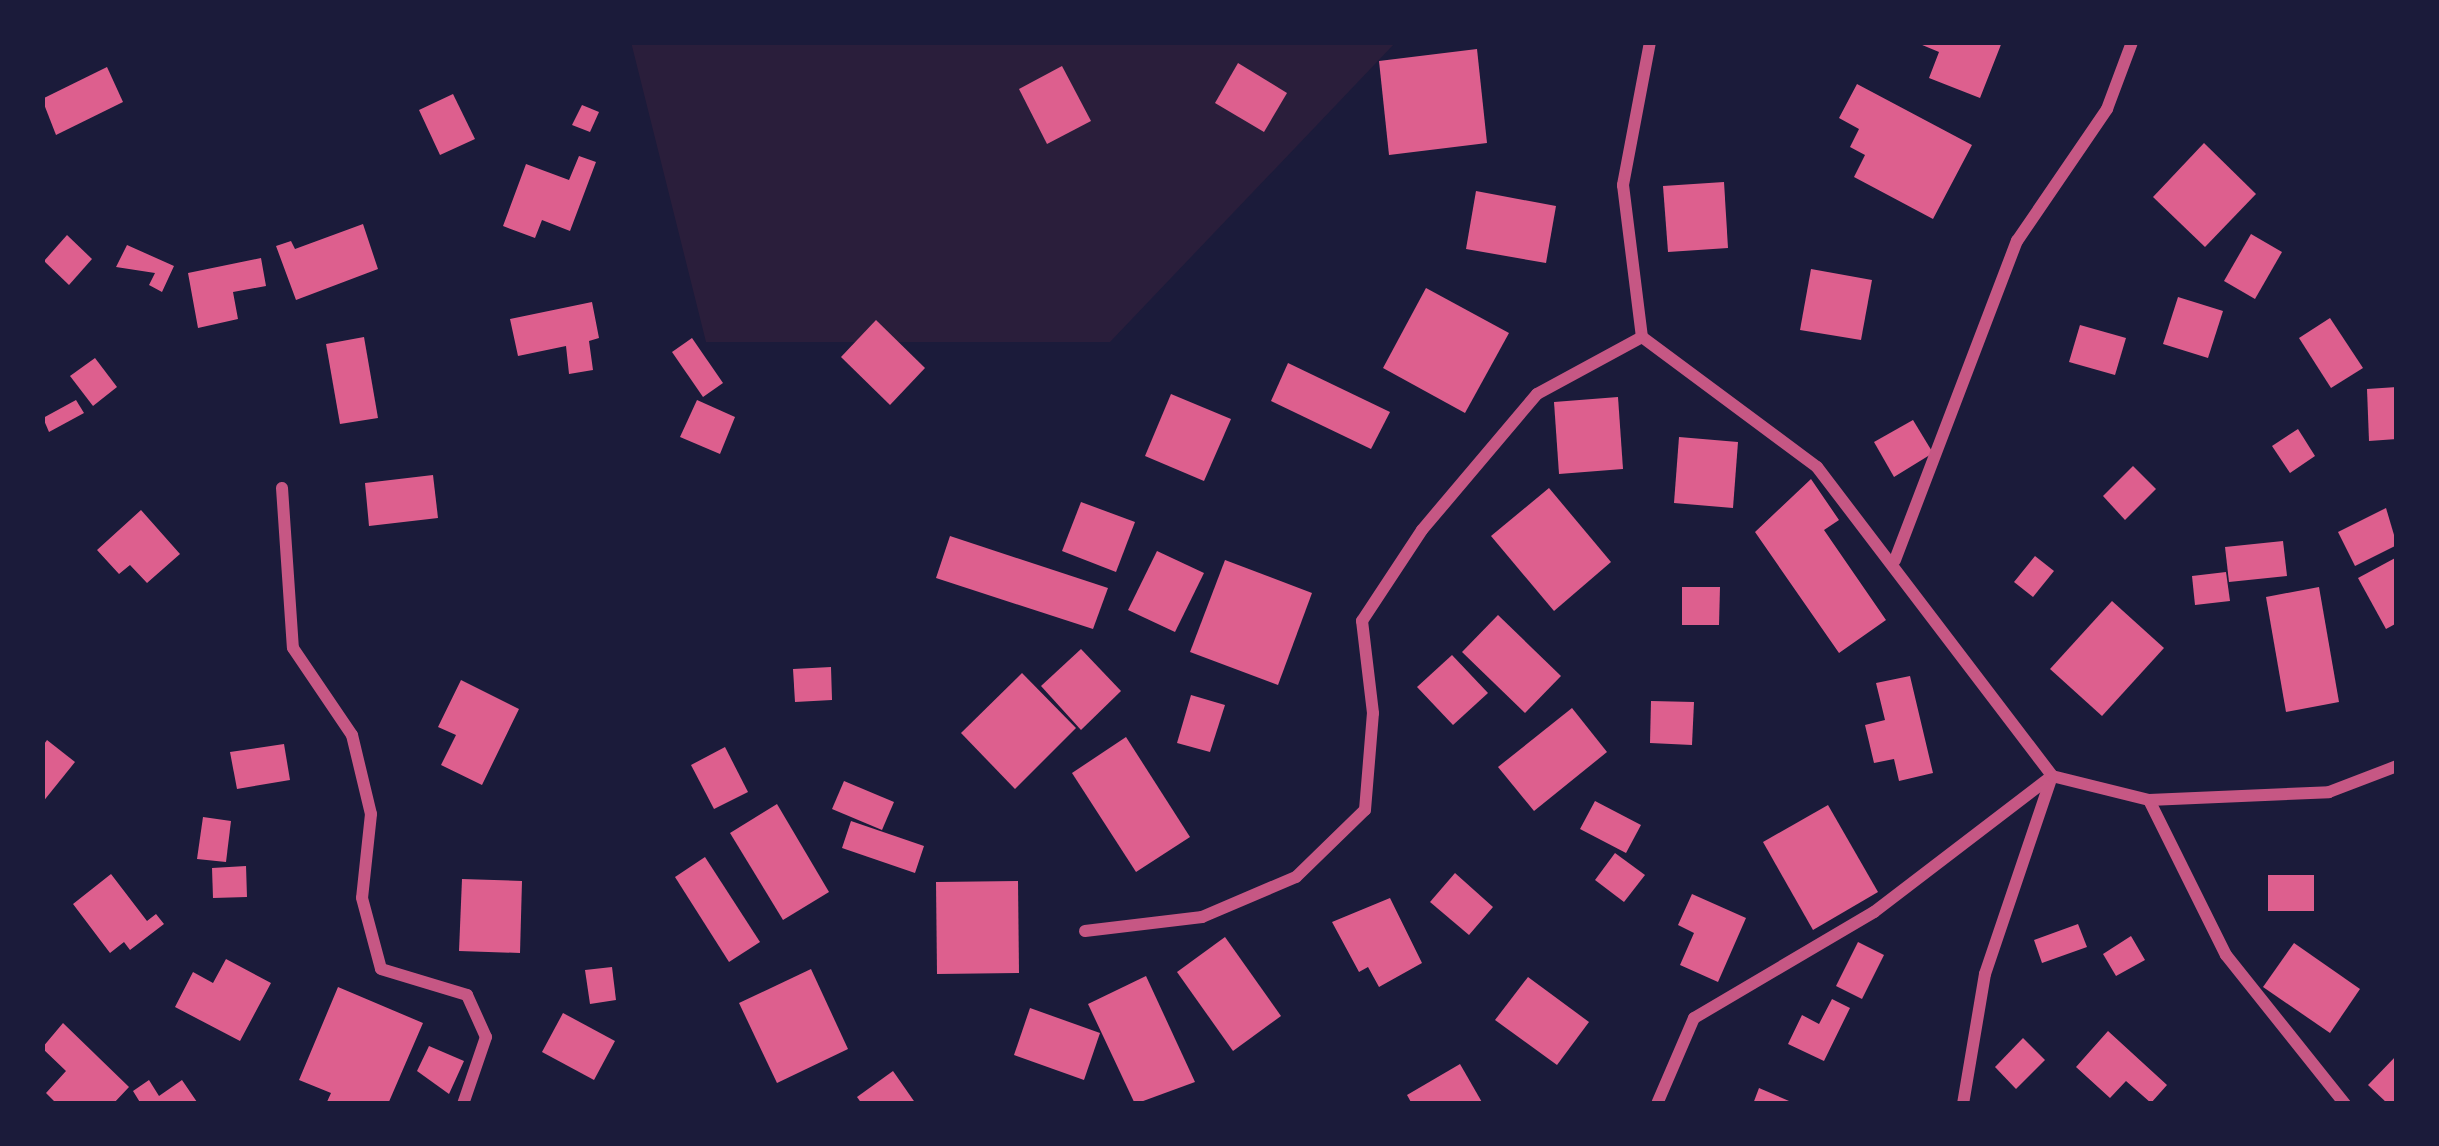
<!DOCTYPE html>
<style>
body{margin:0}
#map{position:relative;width:2439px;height:1146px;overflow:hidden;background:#1b1b3a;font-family:Quicksand,sans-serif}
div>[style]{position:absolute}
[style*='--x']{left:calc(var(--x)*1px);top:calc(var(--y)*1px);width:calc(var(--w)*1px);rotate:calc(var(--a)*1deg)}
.green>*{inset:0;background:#2a1e3b}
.building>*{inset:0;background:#dd5f8e}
.minor>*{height:12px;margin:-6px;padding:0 6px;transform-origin:6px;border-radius:6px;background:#c65784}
span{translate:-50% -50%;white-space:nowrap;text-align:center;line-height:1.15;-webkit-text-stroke:10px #1b1b3a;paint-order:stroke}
.frame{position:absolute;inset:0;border:45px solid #1b1b3a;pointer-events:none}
</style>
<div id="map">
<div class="green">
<div style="clip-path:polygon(631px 42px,1396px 42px,1110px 342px,706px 342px)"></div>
</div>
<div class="building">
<div style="clip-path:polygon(1915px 42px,2002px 42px,1980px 98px,1929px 78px,1939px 52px)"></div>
<div style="clip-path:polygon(1477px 49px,1487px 143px,1389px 155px,1379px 61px)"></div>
<div style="clip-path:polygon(1238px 63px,1287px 93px,1264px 132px,1215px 103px)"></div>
<div style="clip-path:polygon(1062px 66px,1091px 121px,1047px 144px,1019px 89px)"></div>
<div style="clip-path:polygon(107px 67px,123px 102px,56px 135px,42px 99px)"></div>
<div style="clip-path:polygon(1857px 84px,1972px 145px,1933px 219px,1854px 177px,1865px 155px,1850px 147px,1859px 129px,1839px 118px)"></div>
<div style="clip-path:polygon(453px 94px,475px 139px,440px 155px,419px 110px)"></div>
<div style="clip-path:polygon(582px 105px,599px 112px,590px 132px,572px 125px)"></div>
<div style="clip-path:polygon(2204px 143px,2256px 194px,2205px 247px,2153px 197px)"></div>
<div style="clip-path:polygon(579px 156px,596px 162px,570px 231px,542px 220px,535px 238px,503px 226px,526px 164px,569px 180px)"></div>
<div style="clip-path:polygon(1724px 182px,1728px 248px,1668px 252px,1663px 186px)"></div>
<div style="clip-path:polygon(1476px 191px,1556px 206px,1546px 263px,1466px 249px)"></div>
<div style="clip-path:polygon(363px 224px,378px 269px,296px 300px,276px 246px,291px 241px,295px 249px)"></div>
<div style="clip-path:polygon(2251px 234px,2282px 252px,2255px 299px,2224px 281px)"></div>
<div style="clip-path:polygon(67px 235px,92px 259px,69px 285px,44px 261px)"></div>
<div style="clip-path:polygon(127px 245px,174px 266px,162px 292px,149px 285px,155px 273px,116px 267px)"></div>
<div style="clip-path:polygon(261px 258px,266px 286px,233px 292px,238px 319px,198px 328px,188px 273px)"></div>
<div style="clip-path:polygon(1811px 269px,1872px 280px,1861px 340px,1800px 330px)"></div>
<div style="clip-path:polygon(1426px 288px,1509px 333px,1465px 413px,1383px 368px)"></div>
<div style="clip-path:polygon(2178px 297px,2223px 311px,2208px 358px,2163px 344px)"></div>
<div style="clip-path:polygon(592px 302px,599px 338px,589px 341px,593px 370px,569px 374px,566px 346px,518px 356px,510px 319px)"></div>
<div style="clip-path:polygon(2330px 318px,2363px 368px,2331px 388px,2299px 338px)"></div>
<div style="clip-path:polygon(876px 320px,925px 368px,890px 405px,841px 357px)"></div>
<div style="clip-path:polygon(2080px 325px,2126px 338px,2115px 375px,2069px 362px)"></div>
<div style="clip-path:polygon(364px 337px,378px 418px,340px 424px,326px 344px)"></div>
<div style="clip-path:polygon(692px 338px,723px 383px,703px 397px,672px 352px)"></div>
<div style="clip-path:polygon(95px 358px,117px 387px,93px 406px,70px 376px)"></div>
<div style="clip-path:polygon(1288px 363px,1390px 412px,1371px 449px,1271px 401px)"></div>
<div style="clip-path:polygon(2397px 387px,2397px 439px,2369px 441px,2367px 389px)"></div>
<div style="clip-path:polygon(1171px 394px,1231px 419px,1204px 481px,1145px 456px)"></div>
<div style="clip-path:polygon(1618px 397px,1623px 469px,1559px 474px,1554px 402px)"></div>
<div style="clip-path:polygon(76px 400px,84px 413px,49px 432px,43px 418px)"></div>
<div style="clip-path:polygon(697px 400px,735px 417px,720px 454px,680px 437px)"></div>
<div style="clip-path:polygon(1913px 420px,1933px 453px,1894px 477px,1874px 442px)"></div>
<div style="clip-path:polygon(2298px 429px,2315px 456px,2290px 473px,2272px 446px)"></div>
<div style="clip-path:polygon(1679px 437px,1738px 442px,1733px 508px,1674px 503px)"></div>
<div style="clip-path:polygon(2133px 466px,2156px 489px,2125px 520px,2103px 496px)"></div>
<div style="clip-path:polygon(433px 475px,438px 518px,369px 526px,365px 483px)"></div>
<div style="clip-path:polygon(1811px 479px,1839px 520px,1824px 530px,1886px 620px,1839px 653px,1755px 532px)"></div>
<div style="clip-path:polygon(1549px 488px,1611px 562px,1554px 611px,1491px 536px)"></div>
<div style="clip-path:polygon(1081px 502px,1135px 522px,1116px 572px,1062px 551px)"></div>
<div style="clip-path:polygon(2386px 508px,2397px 545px,2355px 566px,2338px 532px)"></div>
<div style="clip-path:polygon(141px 510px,180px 554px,147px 583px,130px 565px,119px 574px,97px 550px)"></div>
<div style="clip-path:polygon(950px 536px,1108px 588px,1093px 629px,936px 578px)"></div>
<div style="clip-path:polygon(2283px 541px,2287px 576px,2229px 582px,2225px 547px)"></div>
<div style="clip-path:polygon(1157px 551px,1204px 573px,1175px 632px,1128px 610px)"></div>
<div style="clip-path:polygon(2035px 556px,2054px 571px,2033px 597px,2014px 582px)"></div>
<div style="clip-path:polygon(2397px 557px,2397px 623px,2386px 629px,2358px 578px)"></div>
<div style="clip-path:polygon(1225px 560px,1312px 593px,1278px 685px,1190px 652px)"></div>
<div style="clip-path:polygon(2226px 572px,2230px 601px,2195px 605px,2192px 576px)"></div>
<div style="clip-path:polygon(1682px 587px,1720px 587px,1719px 625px,1682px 625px)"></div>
<div style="clip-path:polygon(2319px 587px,2339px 702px,2286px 712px,2266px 597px)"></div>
<div style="clip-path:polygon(2112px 601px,2164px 648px,2102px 716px,2050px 669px)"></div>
<div style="clip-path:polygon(1498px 615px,1561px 676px,1525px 713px,1462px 652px)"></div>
<div style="clip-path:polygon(1081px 649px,1121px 691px,1081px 730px,1041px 686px)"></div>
<div style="clip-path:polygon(1452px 655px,1488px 693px,1453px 725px,1417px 687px)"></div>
<div style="clip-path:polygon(831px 667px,832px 700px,795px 702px,793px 669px)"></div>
<div style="clip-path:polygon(1022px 673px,1076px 728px,1015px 789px,961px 733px)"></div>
<div style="clip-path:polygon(1910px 676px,1933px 773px,1899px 781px,1894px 759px,1874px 763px,1865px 725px,1885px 720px,1876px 683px)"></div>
<div style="clip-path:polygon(461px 680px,519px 709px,482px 785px,441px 765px,456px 735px,438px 727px)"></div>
<div style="clip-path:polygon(1191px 695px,1225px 705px,1210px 752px,1177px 743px)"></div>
<div style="clip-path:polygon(1651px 701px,1694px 702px,1692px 745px,1650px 743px)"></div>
<div style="clip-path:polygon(1572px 708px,1607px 752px,1534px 811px,1498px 767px)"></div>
<div style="clip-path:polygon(1126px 737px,1190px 837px,1136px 872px,1072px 773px)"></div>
<div style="clip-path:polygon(47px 740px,75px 762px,42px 803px,42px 747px)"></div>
<div style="clip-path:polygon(284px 744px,290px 780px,237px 789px,230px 752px)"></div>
<div style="clip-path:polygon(725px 747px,748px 792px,714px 809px,691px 765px)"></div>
<div style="clip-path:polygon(844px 781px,894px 802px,882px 830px,832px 809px)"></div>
<div style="clip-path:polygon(1595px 801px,1641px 825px,1626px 853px,1580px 829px)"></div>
<div style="clip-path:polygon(777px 804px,829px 892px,783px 920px,730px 833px)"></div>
<div style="clip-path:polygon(1828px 805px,1878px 892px,1813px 930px,1763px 842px)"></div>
<div style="clip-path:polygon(203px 817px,231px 821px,226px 862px,197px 859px)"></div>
<div style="clip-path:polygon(851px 821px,924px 846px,915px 873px,842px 848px)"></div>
<div style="clip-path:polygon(1615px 853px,1645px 875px,1624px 902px,1595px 880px)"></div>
<div style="clip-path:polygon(705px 857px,760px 942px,729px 962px,675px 877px)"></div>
<div style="clip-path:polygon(246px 866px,247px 897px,213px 898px,212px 868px)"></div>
<div style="clip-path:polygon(1455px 873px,1493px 907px,1469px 935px,1430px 902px)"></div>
<div style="clip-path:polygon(111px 874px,147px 921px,156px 914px,164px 924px,130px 950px,124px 942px,110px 953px,73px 904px)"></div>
<div style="clip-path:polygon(2268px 875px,2314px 875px,2314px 911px,2268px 911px)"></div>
<div style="clip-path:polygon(462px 879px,522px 881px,520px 953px,459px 951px)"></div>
<div style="clip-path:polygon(1018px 881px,1019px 973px,937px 974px,936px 882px)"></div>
<div style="clip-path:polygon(1692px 894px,1746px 918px,1718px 982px,1680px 965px,1694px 933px,1678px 925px)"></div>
<div style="clip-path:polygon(1390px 898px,1422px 963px,1379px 987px,1368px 967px,1359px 972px,1332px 922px)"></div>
<div style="clip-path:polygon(2078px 924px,2087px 947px,2042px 963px,2034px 940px)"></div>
<div style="clip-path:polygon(2131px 936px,2145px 960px,2116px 976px,2103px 954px)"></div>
<div style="clip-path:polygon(1225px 937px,1281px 1016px,1233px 1051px,1177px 972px)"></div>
<div style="clip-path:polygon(1858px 942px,1884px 955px,1862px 999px,1836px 986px)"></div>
<div style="clip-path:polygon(2294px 943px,2360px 989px,2330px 1033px,2263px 987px)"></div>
<div style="clip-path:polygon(226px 959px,271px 983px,240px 1041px,175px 1007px,193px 972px,213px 983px)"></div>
<div style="clip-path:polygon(612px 967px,616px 1000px,590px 1004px,585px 970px)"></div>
<div style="clip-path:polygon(811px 969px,848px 1049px,777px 1083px,739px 1003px)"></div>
<div style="clip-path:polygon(1146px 976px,1195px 1082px,1135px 1104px,1088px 1004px)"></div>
<div style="clip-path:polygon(1528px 977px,1589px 1022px,1557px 1065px,1495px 1020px)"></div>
<div style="clip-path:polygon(338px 987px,423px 1023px,388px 1104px,326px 1104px,331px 1093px,299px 1080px)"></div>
<div style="clip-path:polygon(1832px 999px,1850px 1008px,1824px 1061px,1788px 1044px,1802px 1015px,1819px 1024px)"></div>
<div style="clip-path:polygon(1030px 1008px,1100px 1033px,1084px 1080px,1014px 1055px)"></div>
<div style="clip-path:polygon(563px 1013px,615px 1041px,594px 1080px,542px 1052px)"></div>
<div style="clip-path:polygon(63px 1023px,129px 1087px,113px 1104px,57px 1104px,46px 1093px,66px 1071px,42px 1048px)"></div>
<div style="clip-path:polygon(2108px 1031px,2167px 1085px,2151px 1103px,2126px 1081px,2110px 1098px,2076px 1067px)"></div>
<div style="clip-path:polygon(2023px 1038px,2045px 1060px,2016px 1089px,1995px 1067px)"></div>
<div style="clip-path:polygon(429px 1046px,464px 1061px,449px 1094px,417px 1071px)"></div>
<div style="clip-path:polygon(2397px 1055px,2397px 1104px,2388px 1104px,2368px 1085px)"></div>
<div style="clip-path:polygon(1460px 1064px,1483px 1104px,1412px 1104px,1407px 1095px)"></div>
<div style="clip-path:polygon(893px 1071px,916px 1104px,862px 1104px,857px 1097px)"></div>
<div style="clip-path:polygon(149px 1080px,159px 1096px,182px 1080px,197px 1102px,141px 1104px,133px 1091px)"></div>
<div style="clip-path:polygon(1759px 1088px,1796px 1104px,1753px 1104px)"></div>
</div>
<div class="minor">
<div style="--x:1650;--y:42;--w:146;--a:100.7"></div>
<div style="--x:1623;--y:185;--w:153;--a:82.9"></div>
<div style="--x:1642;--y:337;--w:218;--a:36.6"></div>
<div style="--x:1817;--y:467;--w:388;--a:52.7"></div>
<div style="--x:2052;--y:776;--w:224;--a:142.6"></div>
<div style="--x:1874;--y:912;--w:209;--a:149.5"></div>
<div style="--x:1694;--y:1018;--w:94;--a:113.3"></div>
<div style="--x:282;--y:488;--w:160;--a:86.1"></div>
<div style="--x:293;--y:648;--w:105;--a:55.9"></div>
<div style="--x:352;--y:735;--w:81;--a:76.5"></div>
<div style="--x:371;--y:814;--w:84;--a:96.1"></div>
<div style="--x:362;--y:898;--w:73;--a:75"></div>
<div style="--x:381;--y:969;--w:90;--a:16.8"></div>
<div style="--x:467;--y:995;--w:46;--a:65.7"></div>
<div style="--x:486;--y:1037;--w:71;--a:108.9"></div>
<div style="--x:1895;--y:560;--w:342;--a:-69.1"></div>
<div style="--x:2017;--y:241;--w:160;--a:-55.7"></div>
<div style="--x:2107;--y:109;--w:72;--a:-69.5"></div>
<div style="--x:2149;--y:800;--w:173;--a:63.6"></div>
<div style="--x:2226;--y:955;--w:191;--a:51.4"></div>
<div style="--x:1085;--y:931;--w:118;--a:-6.8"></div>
<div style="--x:1202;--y:917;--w:102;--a:-23.1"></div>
<div style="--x:1296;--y:877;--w:96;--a:-44.2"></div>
<div style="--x:1365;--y:810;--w:97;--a:-85.3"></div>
<div style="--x:1373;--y:713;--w:93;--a:-96.8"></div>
<div style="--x:1362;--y:621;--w:109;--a:-56.6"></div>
<div style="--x:1422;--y:530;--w:178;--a:-49.8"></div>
<div style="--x:1537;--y:394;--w:119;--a:-28.5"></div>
<div style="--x:1963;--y:1104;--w:132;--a:-80.4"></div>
<div style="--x:1985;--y:974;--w:209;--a:-71.3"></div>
<div style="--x:2052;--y:776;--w:100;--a:13.9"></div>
<div style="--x:2149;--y:800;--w:180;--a:-2.5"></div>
<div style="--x:2329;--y:792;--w:73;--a:-20.9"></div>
</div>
<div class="frame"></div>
</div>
